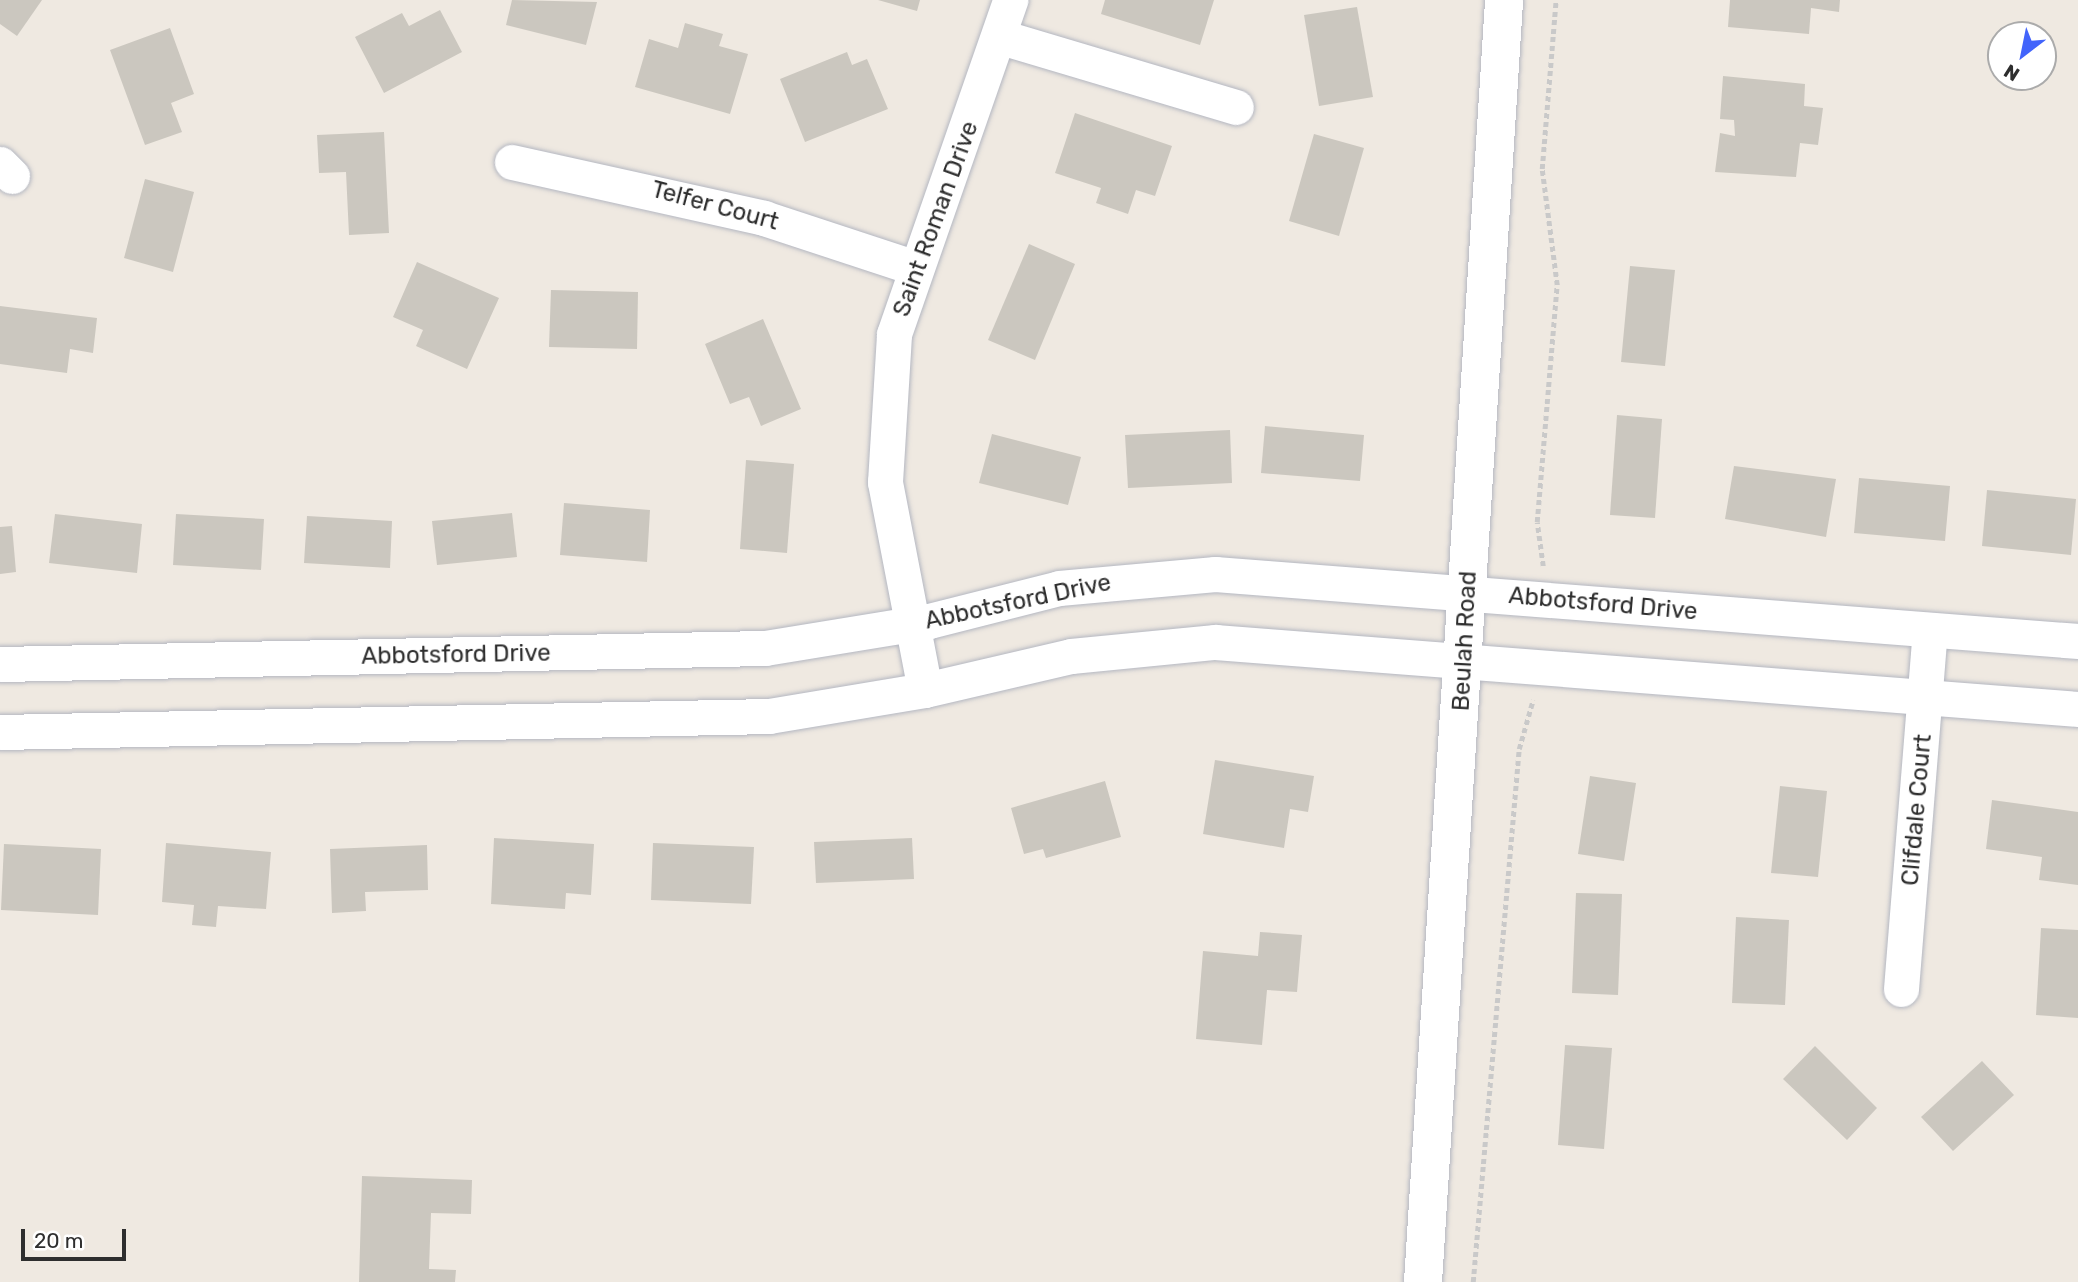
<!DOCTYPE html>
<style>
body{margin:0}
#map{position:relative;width:2078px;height:1282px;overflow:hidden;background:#efe9e1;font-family:Rubik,sans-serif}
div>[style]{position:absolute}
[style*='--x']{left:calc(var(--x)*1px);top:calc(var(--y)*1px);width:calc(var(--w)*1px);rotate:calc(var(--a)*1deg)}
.building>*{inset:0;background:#cbc7bf}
.path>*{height:4.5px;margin-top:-2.25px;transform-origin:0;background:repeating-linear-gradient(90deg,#c9c9c9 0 5px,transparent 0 8.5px)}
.roads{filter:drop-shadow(0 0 2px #b4b7c1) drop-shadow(0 0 2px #b4b7c1)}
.minor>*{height:35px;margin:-17.5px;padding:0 17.5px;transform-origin:17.5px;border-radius:17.5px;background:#fff}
.secondary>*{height:38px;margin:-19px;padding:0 19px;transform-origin:19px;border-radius:19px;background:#fff}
span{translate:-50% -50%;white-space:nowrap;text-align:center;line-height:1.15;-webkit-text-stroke:6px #fff;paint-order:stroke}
.street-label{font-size:24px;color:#2e2e2e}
.north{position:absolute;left:1987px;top:21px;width:70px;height:70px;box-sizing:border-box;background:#fff;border:2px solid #ababab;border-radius:50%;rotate:212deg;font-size:19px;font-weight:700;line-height:28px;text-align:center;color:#2e2e2e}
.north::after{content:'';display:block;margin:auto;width:24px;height:32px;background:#4264fb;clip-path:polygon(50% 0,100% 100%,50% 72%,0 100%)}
.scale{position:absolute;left:21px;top:1229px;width:105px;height:32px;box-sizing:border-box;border:4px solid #2e2e2e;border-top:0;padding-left:9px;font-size:21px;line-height:24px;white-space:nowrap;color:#2e2e2e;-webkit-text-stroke:5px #fff;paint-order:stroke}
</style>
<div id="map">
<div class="building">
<div style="clip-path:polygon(0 0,42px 0,17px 36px,0 24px)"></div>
<div style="clip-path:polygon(512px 0,597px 2px,586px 45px,506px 25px)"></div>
<div style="clip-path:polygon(878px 0,920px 0,917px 11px)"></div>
<div style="clip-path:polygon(1105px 0,1214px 0,1200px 45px,1101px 14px)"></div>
<div style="clip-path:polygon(1730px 0,1840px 0,1839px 12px,1811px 8px,1809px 34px,1728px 27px)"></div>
<div style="clip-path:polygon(1357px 7px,1373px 97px,1319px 106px,1304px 15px)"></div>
<div style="clip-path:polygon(440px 10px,462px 52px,384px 93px,355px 37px,402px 13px,409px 26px)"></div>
<div style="clip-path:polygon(685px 23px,723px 34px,719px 46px,748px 54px,730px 114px,635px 87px,649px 39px,678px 48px)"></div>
<div style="clip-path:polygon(170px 28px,194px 94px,171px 103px,182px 132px,145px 145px,110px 50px)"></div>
<div style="clip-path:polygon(847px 52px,852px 65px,867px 59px,888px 109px,805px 142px,780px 79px)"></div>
<div style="clip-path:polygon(1723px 76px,1805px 84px,1804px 106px,1823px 108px,1818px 145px,1800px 143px,1796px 177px,1715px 172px,1720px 133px,1735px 136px,1734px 120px,1720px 119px)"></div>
<div style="clip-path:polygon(1075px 113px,1172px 146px,1155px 196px,1136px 190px,1128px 214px,1096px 203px,1101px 188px,1055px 173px)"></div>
<div style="clip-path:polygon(384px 132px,389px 233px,349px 235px,346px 172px,319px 173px,317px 135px)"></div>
<div style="clip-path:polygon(1314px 134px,1364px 148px,1339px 236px,1289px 221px)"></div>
<div style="clip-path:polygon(145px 179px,194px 192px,173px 272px,124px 258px)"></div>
<div style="clip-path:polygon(1029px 244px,1075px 264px,1035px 360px,988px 340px)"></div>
<div style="clip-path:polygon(417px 262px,499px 298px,467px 369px,416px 346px,423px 330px,393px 317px)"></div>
<div style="clip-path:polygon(1630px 266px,1675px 270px,1665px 366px,1621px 362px)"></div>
<div style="clip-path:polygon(551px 290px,638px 292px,637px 349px,549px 347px)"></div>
<div style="clip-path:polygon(0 306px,97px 318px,93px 353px,70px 349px,67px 373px,0 364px)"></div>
<div style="clip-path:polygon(763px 319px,801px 409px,761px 426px,749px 397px,730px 404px,705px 344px)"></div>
<div style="clip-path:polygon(1617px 415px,1662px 419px,1655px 518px,1610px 515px)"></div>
<div style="clip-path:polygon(1265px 426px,1364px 435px,1360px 481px,1261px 473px)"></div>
<div style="clip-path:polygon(1230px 430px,1232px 483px,1128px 488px,1125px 435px)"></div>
<div style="clip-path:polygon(992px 434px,1081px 457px,1068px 505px,979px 483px)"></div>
<div style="clip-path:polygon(746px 460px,794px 464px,787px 553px,740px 549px)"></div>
<div style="clip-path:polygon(1734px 466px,1836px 479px,1826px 537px,1725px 519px)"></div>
<div style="clip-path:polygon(1859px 478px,1950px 486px,1945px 541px,1854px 533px)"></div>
<div style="clip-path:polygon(1987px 490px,2076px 499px,2071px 555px,1982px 546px)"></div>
<div style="clip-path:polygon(564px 503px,650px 510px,647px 562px,560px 555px)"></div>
<div style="clip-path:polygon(512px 513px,517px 557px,437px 565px,432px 521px)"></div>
<div style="clip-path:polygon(55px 514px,142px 524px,137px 573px,49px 563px)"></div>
<div style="clip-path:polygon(176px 514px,264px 519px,261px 570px,173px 565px)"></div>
<div style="clip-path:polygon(307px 516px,392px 521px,390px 568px,304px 563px)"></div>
<div style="clip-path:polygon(12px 526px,16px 572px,0 574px,0 527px)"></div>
<div style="clip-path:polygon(1215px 760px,1314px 776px,1308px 812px,1290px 809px,1284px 848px,1203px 834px)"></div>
<div style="clip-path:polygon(1590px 776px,1636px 783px,1624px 861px,1578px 854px)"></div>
<div style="clip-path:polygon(1105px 781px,1121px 837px,1046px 858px,1043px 849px,1024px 854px,1011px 808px)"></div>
<div style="clip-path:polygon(1780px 786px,1827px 791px,1818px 877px,1771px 873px)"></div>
<div style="clip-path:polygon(1992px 800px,2078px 812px,2078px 885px,2039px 880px,2042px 857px,1986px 849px)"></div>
<div style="clip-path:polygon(494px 838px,594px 844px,591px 895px,566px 893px,565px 909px,491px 904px)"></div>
<div style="clip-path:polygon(912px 838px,914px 879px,816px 883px,814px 842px)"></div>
<div style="clip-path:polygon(166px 843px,271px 852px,266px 909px,218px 906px,216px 927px,192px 925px,194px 905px,162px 902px)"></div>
<div style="clip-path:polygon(653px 843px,754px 847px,751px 904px,651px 900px)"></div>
<div style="clip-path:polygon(4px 844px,101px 849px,98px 915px,1px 910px)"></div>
<div style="clip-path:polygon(427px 845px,428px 890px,365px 892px,366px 911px,332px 913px,330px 849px)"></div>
<div style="clip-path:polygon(1576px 893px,1622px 894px,1618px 995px,1572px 993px)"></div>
<div style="clip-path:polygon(1736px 917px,1789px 920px,1785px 1005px,1732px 1003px)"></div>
<div style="clip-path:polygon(2041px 928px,2078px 930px,2078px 1018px,2036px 1015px)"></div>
<div style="clip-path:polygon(1260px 932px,1302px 935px,1297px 992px,1267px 990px,1262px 1045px,1196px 1039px,1203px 951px,1258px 956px)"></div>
<div style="clip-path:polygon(1565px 1045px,1612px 1048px,1604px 1149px,1558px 1145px)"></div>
<div style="clip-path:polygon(1815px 1046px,1877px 1108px,1847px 1140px,1783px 1079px)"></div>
<div style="clip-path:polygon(1982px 1061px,2014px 1095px,1953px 1151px,1921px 1117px)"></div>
<div style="clip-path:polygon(362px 1176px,472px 1180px,471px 1214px,431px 1213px,429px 1269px,456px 1270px,455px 1282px,359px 1282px)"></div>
</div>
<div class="path">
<div style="--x:1543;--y:566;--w:44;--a:-97.8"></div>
<div style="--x:1537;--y:522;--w:238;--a:-85.2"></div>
<div style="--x:1557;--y:285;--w:117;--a:-97.4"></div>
<div style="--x:1542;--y:169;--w:170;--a:-85.3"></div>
<div style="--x:1473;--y:1282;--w:535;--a:-85.07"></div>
<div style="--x:1519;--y:749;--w:51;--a:-74.1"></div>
</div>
<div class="roads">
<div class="minor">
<div style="--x:1001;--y:37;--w:245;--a:16.6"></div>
<div style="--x:512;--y:162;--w:258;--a:12.5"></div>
<div style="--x:764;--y:218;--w:157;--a:18.2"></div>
<div style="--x:0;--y:164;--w:17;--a:45"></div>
<div style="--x:0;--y:664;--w:765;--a:-1.2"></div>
<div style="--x:765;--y:648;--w:166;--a:-9.3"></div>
<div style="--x:929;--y:621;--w:134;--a:-14.2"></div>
<div style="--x:1059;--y:588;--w:157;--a:-5.1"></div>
<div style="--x:1215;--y:574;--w:866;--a:4.44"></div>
<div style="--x:925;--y:690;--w:212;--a:-100.9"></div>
<div style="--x:885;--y:482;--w:148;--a:-86.5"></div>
<div style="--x:894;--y:334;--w:354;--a:-70.8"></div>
<div style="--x:0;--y:732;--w:769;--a:-1.19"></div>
<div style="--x:769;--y:716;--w:158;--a:-9.5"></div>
<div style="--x:925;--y:690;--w:150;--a:-13.1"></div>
<div style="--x:1071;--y:656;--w:145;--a:-5.6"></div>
<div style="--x:1215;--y:642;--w:866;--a:4.44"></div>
<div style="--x:1901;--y:989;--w:360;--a:-85.4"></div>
</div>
<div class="secondary">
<div style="--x:1423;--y:1282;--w:1285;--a:-86.38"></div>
</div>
</div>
<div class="street-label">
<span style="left:715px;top:206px;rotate:15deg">Telfer Court</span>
<span style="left:936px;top:219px;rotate:-70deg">Saint Roman Drive</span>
<span style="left:1018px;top:602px;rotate:-12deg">Abbotsford Drive</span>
<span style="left:1603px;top:604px;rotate:5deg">Abbotsford Drive</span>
<span style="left:1465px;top:641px;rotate:-87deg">Beulah Road</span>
<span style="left:456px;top:655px;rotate:-1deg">Abbotsford Drive</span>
<span style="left:1917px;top:810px;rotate:-85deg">Clifdale Court</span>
</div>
<div class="north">N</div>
<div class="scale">20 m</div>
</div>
